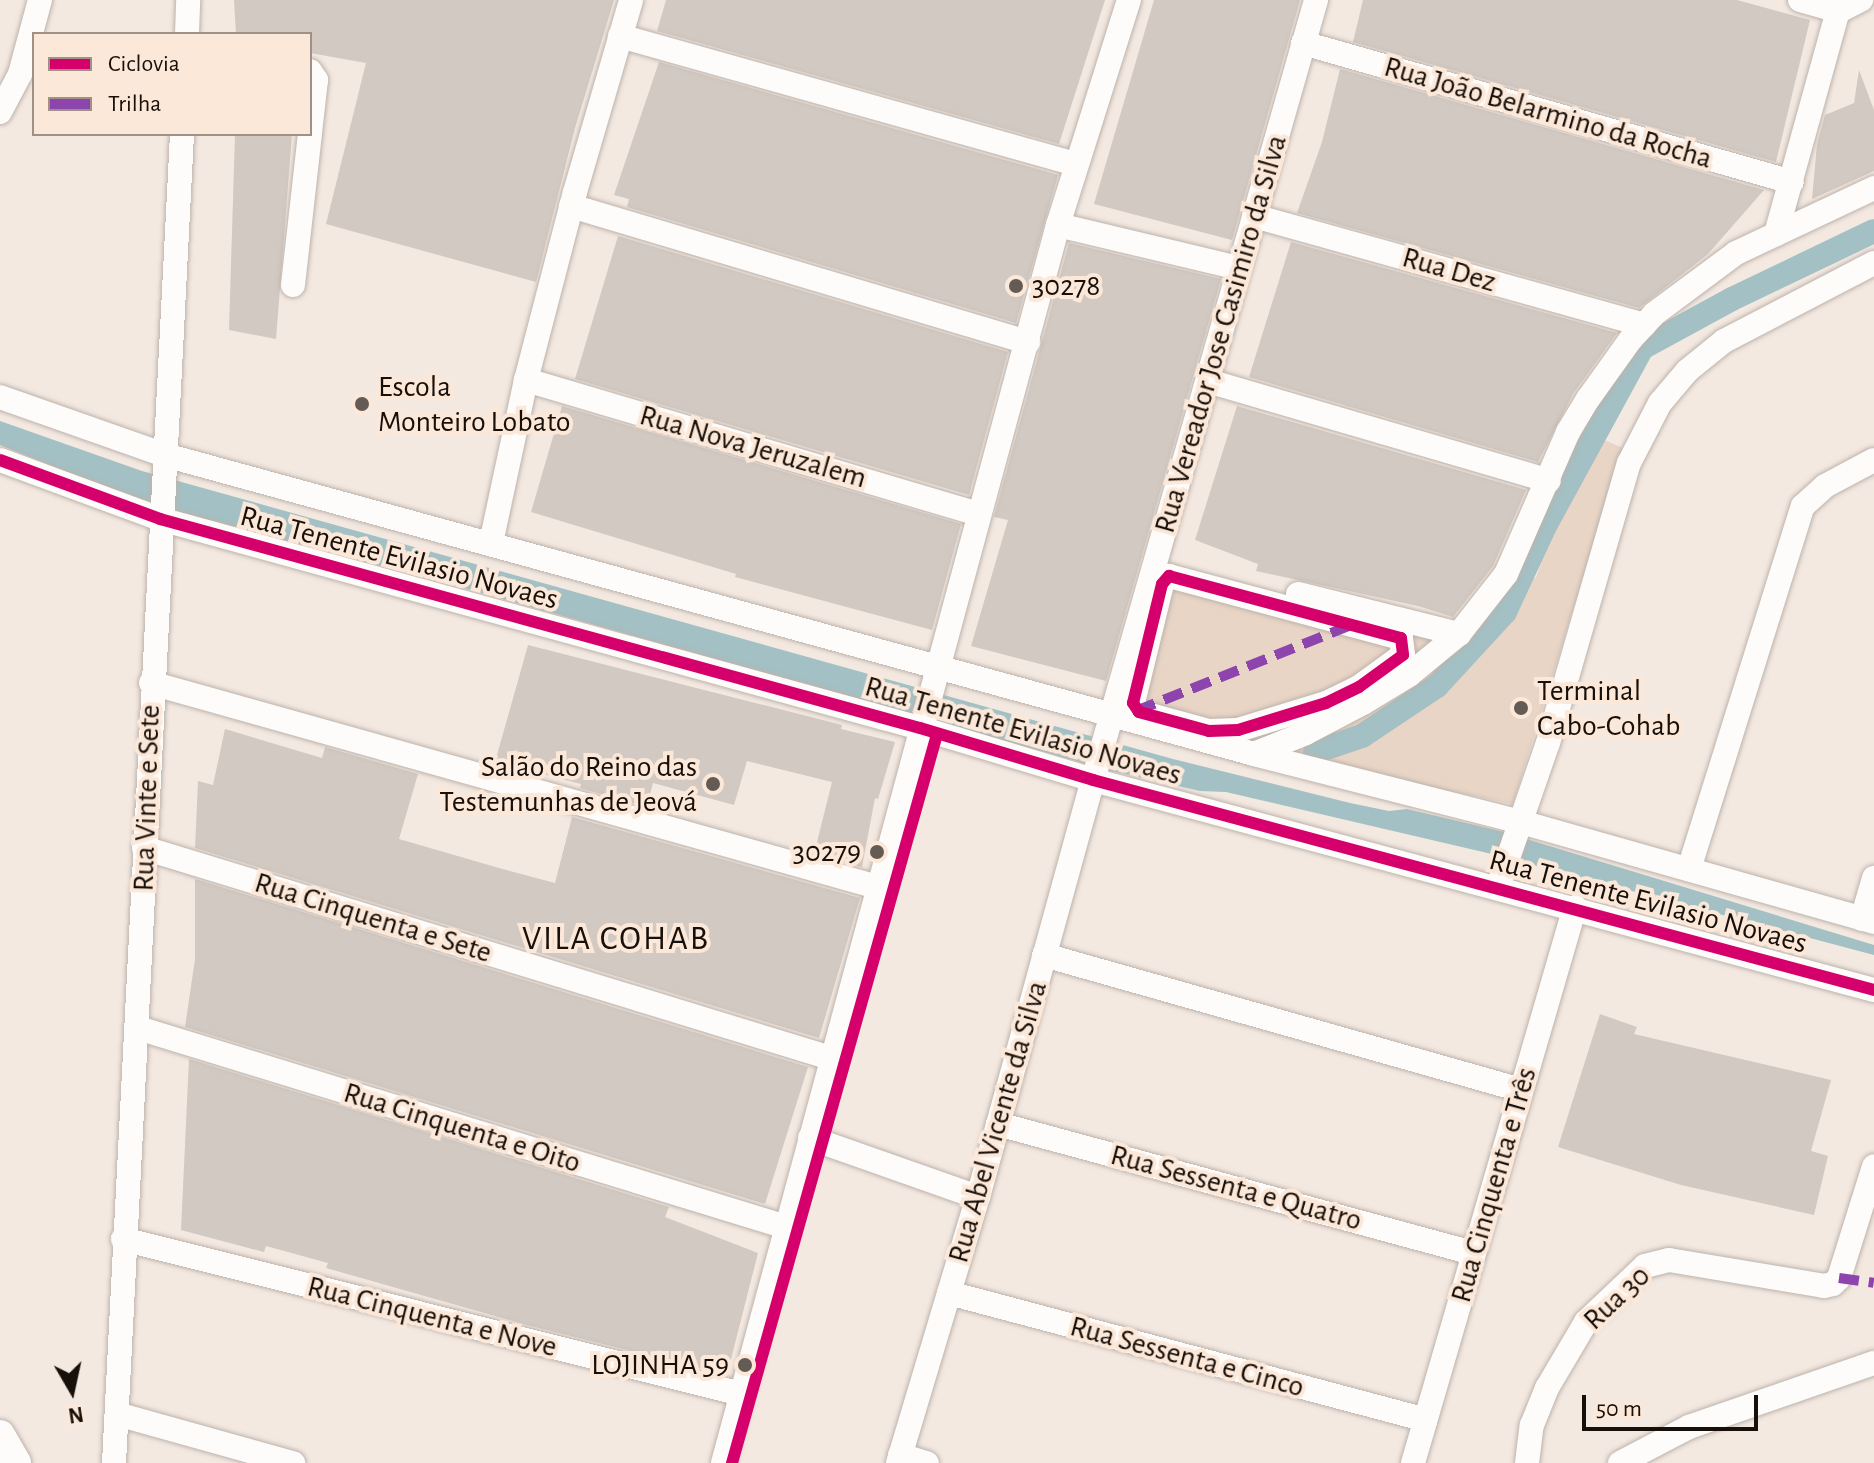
<!DOCTYPE html>
<meta charset="utf-8">
<style>
body{margin:0}
#map{position:relative;width:1874px;height:1463px;overflow:hidden;background:#f4e9e1;font-family:"Alegreya Sans",sans-serif}
div>[style]{position:absolute}
[style*='--x']{left:calc(var(--x)*1px);top:calc(var(--y)*1px);width:calc(var(--w)*1px);rotate:calc(var(--a)*1deg)}
.green>*{inset:0;background:#e9d5c6}
.water>*{inset:0;background:#a3c0c4}
.canal>*{height:24px;margin:-12px;padding:0 12px;transform-origin:12px;border-radius:12px;background:#a3c0c4}
.building>*{inset:0;background:#d2c9c2}
.roads{filter:drop-shadow(0 0 2px #bcb3ac) drop-shadow(0 0 2px #bcb3ac)}
.minor>*{height:24px;margin:-12px;padding:0 12px;transform-origin:12px;border-radius:12px;background:#fdfcfa}
.major>*{height:30px;margin:-15px;padding:0 15px;transform-origin:15px;border-radius:15px;background:#fdfcfa}
.quiet>*{height:10px;margin-top:-5px;transform-origin:0;background:repeating-linear-gradient(90deg,#8e44ad 0 20px,transparent 0 30px)}
.cycleway>*{height:12px;margin:-6px;padding:0 6px;transform-origin:6px;border-radius:6px;background:#d6006c}
.dots>*{width:22px;height:22px;translate:-50% -50%;box-sizing:border-box;border:4px solid #fce8d9;border-radius:50%}
span{translate:-50% -50%;white-space:nowrap;text-align:center;line-height:1.15;-webkit-text-stroke:8px #fce8d9;paint-order:stroke}
.street-label{font-size:30px;color:#170f09}
.poi-label{font-size:30px;color:#170f09}
.left{translate:0 -50%;text-align:left}
.right{translate:-100% -50%;text-align:right}
.quarter-label{font-size:34px;color:#170f09;letter-spacing:2px}
.legend{position:absolute;left:32px;top:32px;width:280px;height:104px;box-sizing:border-box;background:#fce8d9;border:2px solid #a09186;margin:0;padding:10px 14px;list-style:none;font-size:24px;color:#170f09}
.legend li{display:flex;align-items:center;gap:16px;height:40px}
.legend b{width:40px;border:2px solid #a09186}
.north{position:absolute;left:32px;top:1351px;width:80px;height:80px;-webkit-text-stroke:6px #fce8d9;paint-order:stroke;rotate:171deg;font-size:22px;font-weight:700;line-height:32px;text-align:center;color:#170f09}
.north::after{content:'';display:block;margin:auto;width:28px;height:36px;background:#170f09;clip-path:polygon(50% 0,100% 100%,50% 72%,0 100%)}
.scale{position:absolute;left:1582px;top:1395px;width:176px;height:36px;box-sizing:border-box;border:4px solid #170f09;border-top:0;padding-left:10px;font-size:24px;line-height:28px;white-space:nowrap;color:#170f09;-webkit-text-stroke:6px #fce8d9;paint-order:stroke}
</style>
<div id="map">
<div class="green">
<div style="clip-path:polygon(1588px 433px,1630px 451px,1616px 469px,1513px 804px,1279px 756px,1123px 708px,1160px 573px,1460px 644px,1536px 577px)"></div>
</div>
<div class="water">
<div style="clip-path:polygon(0 421px,142px 471px,1173px 759px,1350px 803px,1389px 811px,1407px 809px,1500px 831px,1874px 945px,1874px 955px,1496px 855px,1226px 792px,1200px 791px,1112px 771px,453px 585px,138px 501px,0 445px)"></div>
</div>
<div class="canal">
<div style="--x:1315;--y:752;--w:50;--a:-18.8"></div>
<div style="--x:1362;--y:736;--w:90;--a:-33.7"></div>
<div style="--x:1437;--y:686;--w:100;--a:-47.4"></div>
<div style="--x:1505;--y:612;--w:95;--a:-65.1"></div>
<div style="--x:1545;--y:526;--w:203;--a:-61.4"></div>
<div style="--x:1642;--y:348;--w:102;--a:-28.6"></div>
<div style="--x:1732;--y:299;--w:157;--a:-25.6"></div>
</div>
<div class="building">
<div style="clip-path:polygon(234px 0,614px 0,575px 128px,536px 282px,326px 224px,366px 63px,310px 53px,310px 34px,236px 34px)"></div>
<div style="clip-path:polygon(666px 0,1105px 0,1059px 144px,657px 31px)"></div>
<div style="clip-path:polygon(1154px 0,1300px 0,1232px 240px,1094px 204px)"></div>
<div style="clip-path:polygon(1363px 0,1737px 0,1810px 20px,1776px 162px,1353px 42px)"></div>
<div style="clip-path:polygon(659px 62px,1058px 175px,1016px 323px,627px 207px,629px 199px,614px 195px)"></div>
<div style="clip-path:polygon(1340px 69px,1764px 190px,1708px 254px,1639px 308px,1297px 213px,1322px 142px)"></div>
<div style="clip-path:polygon(1859px 70px,1874px 110px,1874px 171px,1812px 199px,1817px 144px,1825px 115px,1854px 103px)"></div>
<div style="clip-path:polygon(235px 134px,292px 134px,276px 339px,229px 330px)"></div>
<div style="clip-path:polygon(618px 236px,1008px 352px,969px 495px,575px 379px)"></div>
<div style="clip-path:polygon(1291px 242px,1617px 333px,1573px 394px,1538px 462px,1249px 377px)"></div>
<div style="clip-path:polygon(1069px 243px,1221px 279px,1106px 681px,971px 646px,1008px 520px,994px 517px)"></div>
<div style="clip-path:polygon(562px 406px,961px 524px,932px 630px,735px 577px,736px 574px,531px 512px)"></div>
<div style="clip-path:polygon(1237px 406px,1526px 490px,1493px 566px,1453px 617px,1418px 606px,1256px 571px,1258px 564px,1195px 540px)"></div>
<div style="clip-path:polygon(528px 645px,842px 725px,841px 729px,895px 742px,878px 799px,875px 798px,862px 867px,814px 854px,832px 782px,747px 761px,734px 805px,653px 783px,647px 807px,580px 788px,581px 784px,495px 762px)"></div>
<div style="clip-path:polygon(225px 729px,322px 758px,325px 747px,418px 774px,399px 839px,499px 868px,555px 883px,572px 817px,860px 898px,819px 1038px,195px 848px,198px 781px,213px 785px)"></div>
<div style="clip-path:polygon(195px 879px,808px 1067px,765px 1204px,185px 1027px,195px 959px)"></div>
<div style="clip-path:polygon(1600px 1014px,1637px 1027px,1634px 1034px,1831px 1080px,1811px 1151px,1828px 1156px,1814px 1215px,1681px 1185px,1558px 1147px)"></div>
<div style="clip-path:polygon(189px 1059px,669px 1207px,665px 1217px,758px 1253px,727px 1375px,527px 1325px,326px 1268px,328px 1263px,266px 1246px,264px 1252px,181px 1230px)"></div>
</div>
<div class="roads">
<div class="minor">
<div style="--x:1800;--y:0;--w:41;--a:15.8"></div>
<div style="--x:1839;--y:11;--w:25;--a:-27"></div>
<div style="--x:187;--y:34;--w:34;--a:-88"></div>
<div style="--x:620;--y:36;--w:473;--a:15.7"></div>
<div style="--x:1303;--y:43;--w:508;--a:15.87"></div>
<div style="--x:310;--y:71;--w:11;--a:56"></div>
<div style="--x:316;--y:80;--w:53;--a:96.5"></div>
<div style="--x:0;--y:112;--w:43;--a:-62.2"></div>
<div style="--x:20;--y:74;--w:77;--a:-74.9"></div>
<div style="--x:571;--y:206;--w:477;--a:16.6"></div>
<div style="--x:1254;--y:216;--w:405;--a:15.6"></div>
<div style="--x:1058;--y:225;--w:186;--a:13.4"></div>
<div style="--x:1776;--y:234;--w:243;--a:-74.5"></div>
<div style="--x:293;--y:285;--w:152;--a:-83.6"></div>
<div style="--x:526;--y:380;--w:472;--a:16.5"></div>
<div style="--x:1208;--y:381;--w:355;--a:16.3"></div>
<div style="--x:0;--y:397;--w:175;--a:19.4"></div>
<div style="--x:165;--y:455;--w:1129;--a:15.35"></div>
<div style="--x:1254;--y:754;--w:276;--a:14.3"></div>
<div style="--x:1521;--y:822;--w:367;--a:15.8"></div>
<div style="--x:0;--y:460;--w:171;--a:20.2"></div>
<div style="--x:160;--y:519;--w:788;--a:15.38"></div>
<div style="--x:920;--y:728;--w:181;--a:16.7"></div>
<div style="--x:1093;--y:780;--w:809;--a:15.05"></div>
<div style="--x:491;--y:543;--w:167;--a:-77.9"></div>
<div style="--x:526;--y:380;--w:194;--a:-75.4"></div>
<div style="--x:575;--y:192;--w:200;--a:-73.7"></div>
<div style="--x:1169;--y:576;--w:240;--a:15"></div>
<div style="--x:1401;--y:638;--w:17;--a:83"></div>
<div style="--x:1403;--y:655;--w:54;--a:144"></div>
<div style="--x:1359;--y:687;--w:37;--a:154"></div>
<div style="--x:1326;--y:703;--w:92;--a:162.9"></div>
<div style="--x:1238;--y:730;--w:29;--a:178"></div>
<div style="--x:1209;--y:731;--w:73;--a:-164.8"></div>
<div style="--x:1139;--y:712;--w:11;--a:-124"></div>
<div style="--x:1133;--y:703;--w:122;--a:-76.3"></div>
<div style="--x:1162;--y:584;--w:11;--a:-49"></div>
<div style="--x:1298;--y:594;--w:166;--a:14"></div>
<div style="--x:151;--y:683;--w:754;--a:15.69"></div>
<div style="--x:1254;--y:754;--w:56;--a:-22"></div>
<div style="--x:1306;--y:733;--w:64;--a:-27.8"></div>
<div style="--x:1363;--y:703;--w:54;--a:-31.3"></div>
<div style="--x:1409;--y:675;--w:65;--a:-39.4"></div>
<div style="--x:1459;--y:634;--w:76;--a:-51.9"></div>
<div style="--x:1506;--y:574;--w:155;--a:-66.4"></div>
<div style="--x:1568;--y:432;--w:39;--a:-59"></div>
<div style="--x:1588;--y:399;--w:74;--a:-54.4"></div>
<div style="--x:1631;--y:339;--w:34;--a:-47"></div>
<div style="--x:1654;--y:314;--w:102;--a:-36.6"></div>
<div style="--x:1736;--y:253;--w:153;--a:-25.2"></div>
<div style="--x:144;--y:848;--w:718;--a:17"></div>
<div style="--x:1689;--y:869;--w:380;--a:-72.6"></div>
<div style="--x:1803;--y:506;--w:30;--a:-42"></div>
<div style="--x:1825;--y:486;--w:55;--a:-28"></div>
<div style="--x:1498;--y:887;--w:152;--a:-70.9"></div>
<div style="--x:1548;--y:743;--w:291;--a:-73.9"></div>
<div style="--x:1629;--y:463;--w:68;--a:-62.7"></div>
<div style="--x:1660;--y:403;--w:42;--a:-49.8"></div>
<div style="--x:1687;--y:371;--w:48;--a:-39"></div>
<div style="--x:1724;--y:341;--w:169;--a:-27.5"></div>
<div style="--x:1862;--y:919;--w:43;--a:-73.7"></div>
<div style="--x:1044;--y:955;--w:496;--a:15.8"></div>
<div style="--x:138;--y:1028;--w:678;--a:17.07"></div>
<div style="--x:998;--y:1124;--w:493;--a:15.2"></div>
<div style="--x:810;--y:1138;--w:178;--a:19.4"></div>
<div style="--x:123;--y:1239;--w:637;--a:14.08"></div>
<div style="--x:949;--y:1293;--w:493;--a:14.9"></div>
<div style="--x:117;--y:1414;--w:183;--a:15.6"></div>
<div style="--x:900;--y:1455;--w:28;--a:17"></div>
<div style="--x:114;--y:1463;--w:1331;--a:-87.07"></div>
<div style="--x:723;--y:1463;--w:1283;--a:-74.86"></div>
<div style="--x:1058;--y:225;--w:236;--a:-72.5"></div>
<div style="--x:898;--y:1463;--w:278;--a:-73.3"></div>
<div style="--x:978;--y:1197;--w:433;--a:-74.6"></div>
<div style="--x:1093;--y:780;--w:811;--a:-74.04"></div>
<div style="--x:1413;--y:1463;--w:579;--a:-73.76"></div>
<div style="--x:1527;--y:1463;--w:38;--a:-83"></div>
<div style="--x:1532;--y:1425;--w:40;--a:-68"></div>
<div style="--x:1547;--y:1388;--w:77;--a:-59.4"></div>
<div style="--x:1586;--y:1322;--w:81;--a:-43.5"></div>
<div style="--x:1645;--y:1266;--w:25;--a:-14"></div>
<div style="--x:1669;--y:1260;--w:157;--a:9.5"></div>
<div style="--x:1824;--y:1286;--w:9;--a:-13"></div>
<div style="--x:1833;--y:1284;--w:8;--a:-45"></div>
<div style="--x:1839;--y:1278;--w:117;--a:-72.6"></div>
<div style="--x:1620;--y:1463;--w:78;--a:-27.6"></div>
<div style="--x:1689;--y:1427;--w:196;--a:-19.1"></div>
</div>
<div class="major">
<div style="--x:0;--y:1435;--w:32;--a:60"></div>
</div>
</div>
<div class="quiet">
<div style="--x:1136;--y:711;--w:232;--a:-21.8"></div>
<div style="--x:1839;--y:1278;--w:35;--a:8"></div>
</div>
<div class="cycleway">
<div style="--x:0;--y:460;--w:171;--a:20.2"></div>
<div style="--x:160;--y:519;--w:788;--a:15.38"></div>
<div style="--x:920;--y:728;--w:181;--a:16.7"></div>
<div style="--x:1093;--y:780;--w:809;--a:15.05"></div>
<div style="--x:1169;--y:576;--w:240;--a:15"></div>
<div style="--x:1401;--y:638;--w:17;--a:83"></div>
<div style="--x:1403;--y:655;--w:54;--a:144"></div>
<div style="--x:1359;--y:687;--w:37;--a:154"></div>
<div style="--x:1326;--y:703;--w:92;--a:162.9"></div>
<div style="--x:1238;--y:730;--w:29;--a:178"></div>
<div style="--x:1209;--y:731;--w:73;--a:-164.8"></div>
<div style="--x:1139;--y:712;--w:11;--a:-124"></div>
<div style="--x:1133;--y:703;--w:122;--a:-76.3"></div>
<div style="--x:1162;--y:584;--w:11;--a:-49"></div>
<div style="--x:732;--y:1463;--w:757;--a:-74.29"></div>
</div>
<div class="dots">
<div style="left:1016px;top:286px;background:#645b55"></div>
<div style="left:362px;top:404px;background:#645b55"></div>
<div style="left:1521px;top:708px;background:#645b55"></div>
<div style="left:713px;top:784px;background:#645b55"></div>
<div style="left:877px;top:852px;background:#645b55"></div>
<div style="left:745px;top:1365px;background:#645b55"></div>
</div>
<div class="street-label">
<span style="left:1548px;top:113px;rotate:16deg">Rua João Belarmino da Rocha</span>
<span style="left:1449px;top:270px;rotate:16deg">Rua Dez</span>
<span style="left:1221px;top:334px;rotate:-74deg">Rua Vereador Jose Casimiro da Silva</span>
<span style="left:753px;top:447px;rotate:16deg">Rua Nova Jeruzalem</span>
<span style="left:399px;top:558px;rotate:15deg">Rua Tenente Evilasio Novaes</span>
<span style="left:1023px;top:731px;rotate:16deg">Rua Tenente Evilasio Novaes</span>
<span style="left:147px;top:798px;rotate:-88deg">Rua Vinte e Sete</span>
<span style="left:1648px;top:902px;rotate:15deg">Rua Tenente Evilasio Novaes</span>
<span style="left:373px;top:918px;rotate:17deg">Rua Cinquenta e Sete</span>
<span style="left:998px;top:1122px;rotate:-74deg">Rua Abel Vicente da Silva</span>
<span style="left:462px;top:1128px;rotate:17deg">Rua Cinquenta e Oito</span>
<span style="left:1494px;top:1185px;rotate:-74deg">Rua Cinquenta e Três</span>
<span style="left:1236px;top:1188px;rotate:15deg">Rua Sessenta e Quatro</span>
<span style="left:1617px;top:1298px;rotate:-43deg">Rua 30</span>
<span style="left:432px;top:1317px;rotate:14deg">Rua Cinquenta e Nove</span>
<span style="left:1187px;top:1357px;rotate:15deg">Rua Sessenta e Cinco</span>
</div>
<div class="poi-label">
<span class="left" style="left:1032px;top:286px">30278</span>
<span class="left" style="left:378px;top:404px">Escola<br>Monteiro Lobato</span>
<span class="left" style="left:1537px;top:708px">Terminal<br>Cabo-Cohab</span>
<span class="right" style="left:697px;top:784px">Salão do Reino das<br>Testemunhas de Jeová</span>
<span class="right" style="left:861px;top:852px">30279</span>
<span class="right" style="left:729px;top:1365px">LOJINHA 59</span>
</div>
<div class="quarter-label">
<span style="left:616px;top:940px">VILA COHAB</span>
</div>
<ul class="legend">
<li><b style="height:10px;background:#d6006c"></b>Ciclovia</li>
<li><b style="height:10px;background:#8e44ad"></b>Trilha</li>
</ul>
<div class="north">N</div>
<div class="scale">50 m</div>
</div>
